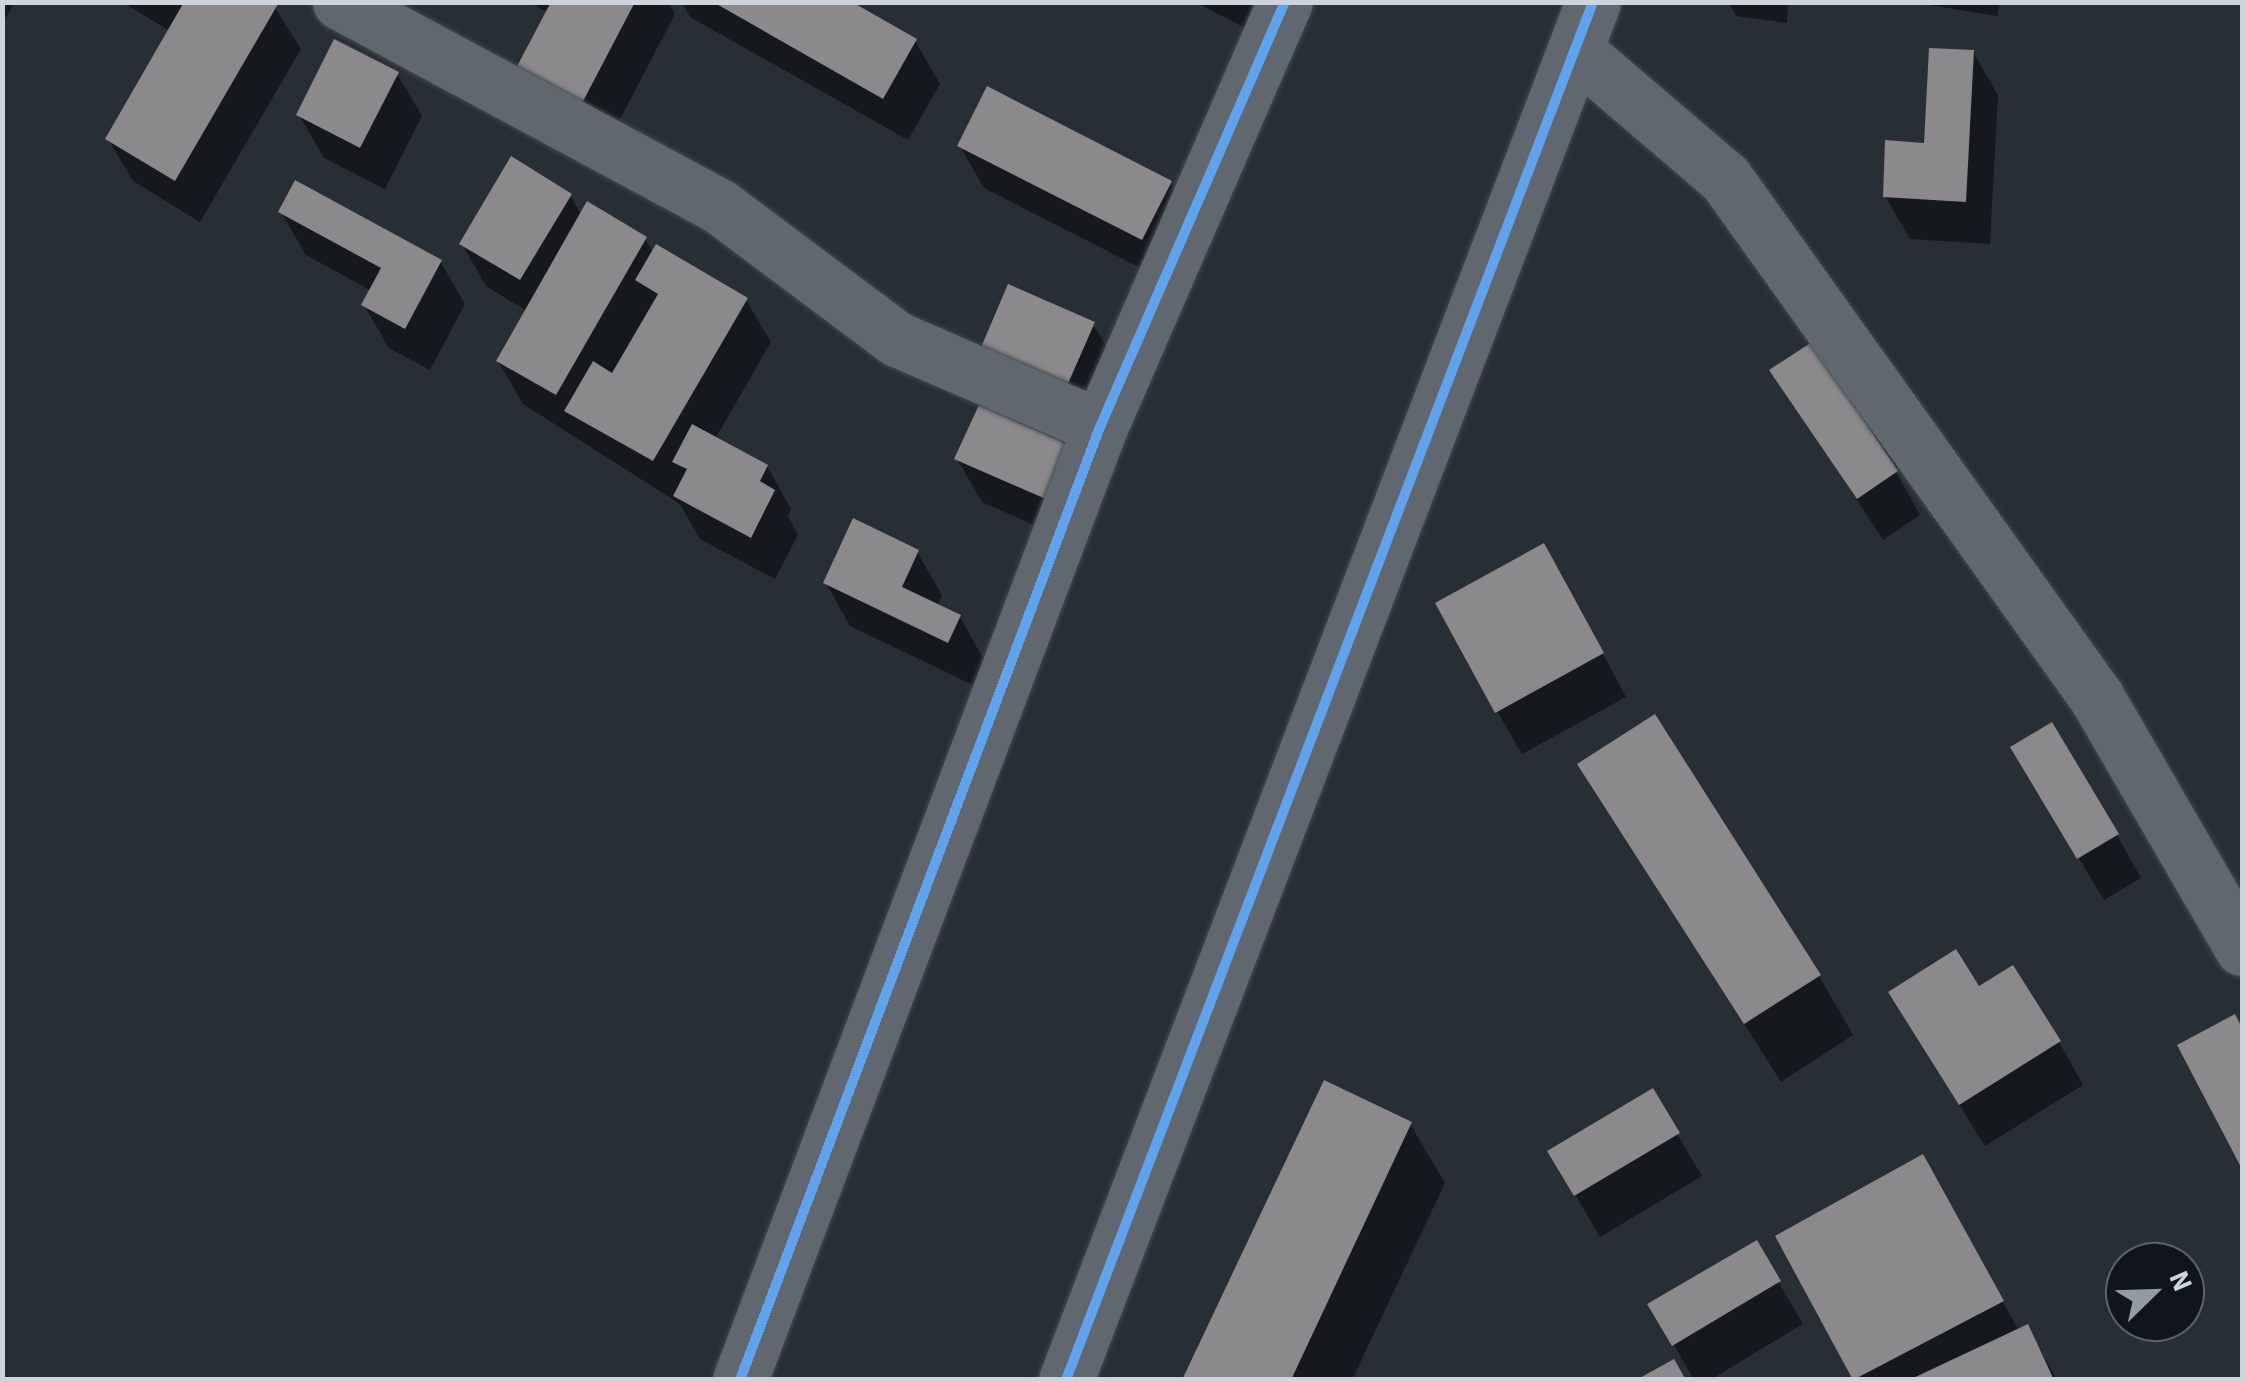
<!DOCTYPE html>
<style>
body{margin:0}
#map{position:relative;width:2245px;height:1382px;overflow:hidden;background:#282e36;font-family:"Source Sans 3",sans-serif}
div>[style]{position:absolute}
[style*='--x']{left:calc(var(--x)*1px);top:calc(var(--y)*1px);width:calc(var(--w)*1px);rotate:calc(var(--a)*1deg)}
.shadow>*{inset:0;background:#0007}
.building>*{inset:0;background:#8b898b}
.roads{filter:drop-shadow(0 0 2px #434950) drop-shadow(0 0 2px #434950)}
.minor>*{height:55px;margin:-27.5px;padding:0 27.5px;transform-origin:27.5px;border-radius:27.5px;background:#61676f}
.tertiary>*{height:55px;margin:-27.5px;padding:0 27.5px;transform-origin:27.5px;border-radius:27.5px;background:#61676f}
.cycleway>*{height:10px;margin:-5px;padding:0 5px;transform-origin:5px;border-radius:5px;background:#60a3ed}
span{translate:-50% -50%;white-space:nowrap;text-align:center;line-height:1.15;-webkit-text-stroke:10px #10151c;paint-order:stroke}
.frame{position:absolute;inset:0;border:5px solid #cdd4de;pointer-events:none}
.north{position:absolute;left:2105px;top:1242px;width:100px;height:100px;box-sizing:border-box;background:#10151c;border:2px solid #5c616a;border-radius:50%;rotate:67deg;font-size:28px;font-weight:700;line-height:40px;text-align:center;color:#cdd4de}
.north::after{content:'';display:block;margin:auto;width:35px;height:45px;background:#939aa3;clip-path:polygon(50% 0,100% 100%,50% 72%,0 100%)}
</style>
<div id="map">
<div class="shadow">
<div style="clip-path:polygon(2px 2px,15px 2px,2px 24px)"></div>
<div style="clip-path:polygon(122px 2px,271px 2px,301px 49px,200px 222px,133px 181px,108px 139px,170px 31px)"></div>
<div style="clip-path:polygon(529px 2px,668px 2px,675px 14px,604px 150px,541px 117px,548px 13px)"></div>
<div style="clip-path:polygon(682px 2px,847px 2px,915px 41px,940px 84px,908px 140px,690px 17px)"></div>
<div style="clip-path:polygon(1195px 2px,1278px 2px,1263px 37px)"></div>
<div style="clip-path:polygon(1729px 2px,1788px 2px,1787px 23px,1736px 16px)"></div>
<div style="clip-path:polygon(1911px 2px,2000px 2px,1997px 16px)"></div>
<div style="clip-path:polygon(1973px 52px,1998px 95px,1990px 244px,1910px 239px,1885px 196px,1927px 146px)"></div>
<div style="clip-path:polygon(397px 74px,422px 116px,385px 189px,324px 158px,299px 115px)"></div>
<div style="clip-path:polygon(960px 146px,1170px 183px,1195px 226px,1166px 281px,984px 188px)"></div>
<div style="clip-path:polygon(570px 195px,582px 216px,645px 239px,654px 254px,746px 300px,771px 342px,715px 439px,767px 466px,791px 509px,788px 516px,798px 535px,775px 579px,700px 539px,680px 504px,523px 404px,498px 361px,527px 311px,486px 286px,462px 244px)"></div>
<div style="clip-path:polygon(281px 212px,440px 261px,465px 304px,430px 370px,389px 348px,364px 305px,372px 291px,306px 255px)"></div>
<div style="clip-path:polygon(1093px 324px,1118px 367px,1087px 437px,1004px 402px)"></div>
<div style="clip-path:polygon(1773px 371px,1896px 472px,1920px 515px,1883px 540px)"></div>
<div style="clip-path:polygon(980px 408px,1079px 545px,982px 502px,957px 459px)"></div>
<div style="clip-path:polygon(917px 552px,942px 595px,937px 606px,960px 617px,984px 660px,973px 685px,850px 626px,826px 583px)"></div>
<div style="clip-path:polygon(1568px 589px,1626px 697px,1522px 754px,1497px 711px)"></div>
<div style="clip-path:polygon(1581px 765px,1819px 976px,1853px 1035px,1781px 1082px)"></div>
<div style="clip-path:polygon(2038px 791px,2117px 835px,2141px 878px,2104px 900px)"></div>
<div style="clip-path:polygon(1979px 989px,2059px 1042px,2083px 1085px,1985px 1146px,1916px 1035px)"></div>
<div style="clip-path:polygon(2234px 1017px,2242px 1032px,2242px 1164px,2180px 1046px)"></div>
<div style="clip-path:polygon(1652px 1092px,1702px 1176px,1600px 1237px,1550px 1152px)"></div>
<div style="clip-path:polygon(1410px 1124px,1445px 1183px,1352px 1380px,1185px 1380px)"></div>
<div style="clip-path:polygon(1956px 1216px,2019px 1331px,2027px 1327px,2057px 1380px,1856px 1380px,1778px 1237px)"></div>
<div style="clip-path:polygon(1756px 1243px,1803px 1324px,1710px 1380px,1694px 1380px,1651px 1304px)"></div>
</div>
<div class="building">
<div style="clip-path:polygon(184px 2px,278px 4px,175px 181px,105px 139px)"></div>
<div style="clip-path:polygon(551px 2px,635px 2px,579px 109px,513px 74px)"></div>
<div style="clip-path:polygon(713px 2px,852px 2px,917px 39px,883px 99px)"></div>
<div style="clip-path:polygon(334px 39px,399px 72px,360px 148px,296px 115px)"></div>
<div style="clip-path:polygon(1929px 48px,1974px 50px,1966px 202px,1883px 197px,1885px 140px,1924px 143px)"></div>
<div style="clip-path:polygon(987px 86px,1172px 181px,1142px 240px,957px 146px)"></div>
<div style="clip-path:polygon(511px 156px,572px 194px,520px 280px,459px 244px)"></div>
<div style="clip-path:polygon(295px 180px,442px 260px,405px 329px,361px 305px,381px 268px,278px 212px)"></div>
<div style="clip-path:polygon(587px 201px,647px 237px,556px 395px,496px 361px)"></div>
<div style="clip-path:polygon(656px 244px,748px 298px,653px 461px,564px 411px,593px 361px,612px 373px,658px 294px,635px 280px)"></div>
<div style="clip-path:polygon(1008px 284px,1095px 322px,1063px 395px,976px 359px)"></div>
<div style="clip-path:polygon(1812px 342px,1898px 471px,1857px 499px,1769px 370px)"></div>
<div style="clip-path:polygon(979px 405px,1079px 449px,1055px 503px,954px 459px)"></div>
<div style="clip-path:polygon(692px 424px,768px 465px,760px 481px,775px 490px,751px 538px,673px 496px,687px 469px,672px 462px)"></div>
<div style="clip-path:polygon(853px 518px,919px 550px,902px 587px,961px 615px,948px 643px,823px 583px)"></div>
<div style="clip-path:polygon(1544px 543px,1604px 653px,1495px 713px,1435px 603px)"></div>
<div style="clip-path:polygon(1655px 714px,1821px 975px,1744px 1024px,1577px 764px)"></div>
<div style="clip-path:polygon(2052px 722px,2119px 834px,2077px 859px,2010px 747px)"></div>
<div style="clip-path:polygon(1956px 949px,1979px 986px,2013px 965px,2061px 1041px,1959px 1105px,1888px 992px)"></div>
<div style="clip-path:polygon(2235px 1014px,2242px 1028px,2242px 1169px,2177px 1045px)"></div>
<div style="clip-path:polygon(1324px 1080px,1412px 1122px,1291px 1380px,1182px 1380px)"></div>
<div style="clip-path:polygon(1653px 1088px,1680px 1133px,1574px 1196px,1547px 1151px)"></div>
<div style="clip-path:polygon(1923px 1154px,2004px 1301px,1853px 1380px,1775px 1236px)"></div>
<div style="clip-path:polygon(1757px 1240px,1781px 1281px,1672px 1346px,1647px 1304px)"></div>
<div style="clip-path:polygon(2028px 1324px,2054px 1380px,1909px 1380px)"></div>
<div style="clip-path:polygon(1674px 1359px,1686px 1380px,1636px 1380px)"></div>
</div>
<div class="roads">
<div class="minor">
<div style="--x:340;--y:2;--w:430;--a:28.3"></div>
<div style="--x:719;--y:206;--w:222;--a:36.8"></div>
<div style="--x:897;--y:339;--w:221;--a:23.4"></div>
<div style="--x:1575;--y:50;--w:197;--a:40.5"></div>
<div style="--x:1725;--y:178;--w:639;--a:54.42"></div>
<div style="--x:2097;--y:698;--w:289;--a:59.9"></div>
<div style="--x:740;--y:1380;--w:1019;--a:-69.31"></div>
<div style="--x:1100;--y:427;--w:464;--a:-66.5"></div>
</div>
<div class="tertiary">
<div style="--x:1066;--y:1380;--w:1475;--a:-69.07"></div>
</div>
</div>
<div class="cycleway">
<div style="--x:740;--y:1380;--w:1019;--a:-69.31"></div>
<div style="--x:1100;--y:427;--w:464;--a:-66.5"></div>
<div style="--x:1066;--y:1380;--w:1475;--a:-69.07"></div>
</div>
<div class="frame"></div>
<div class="north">N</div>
</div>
